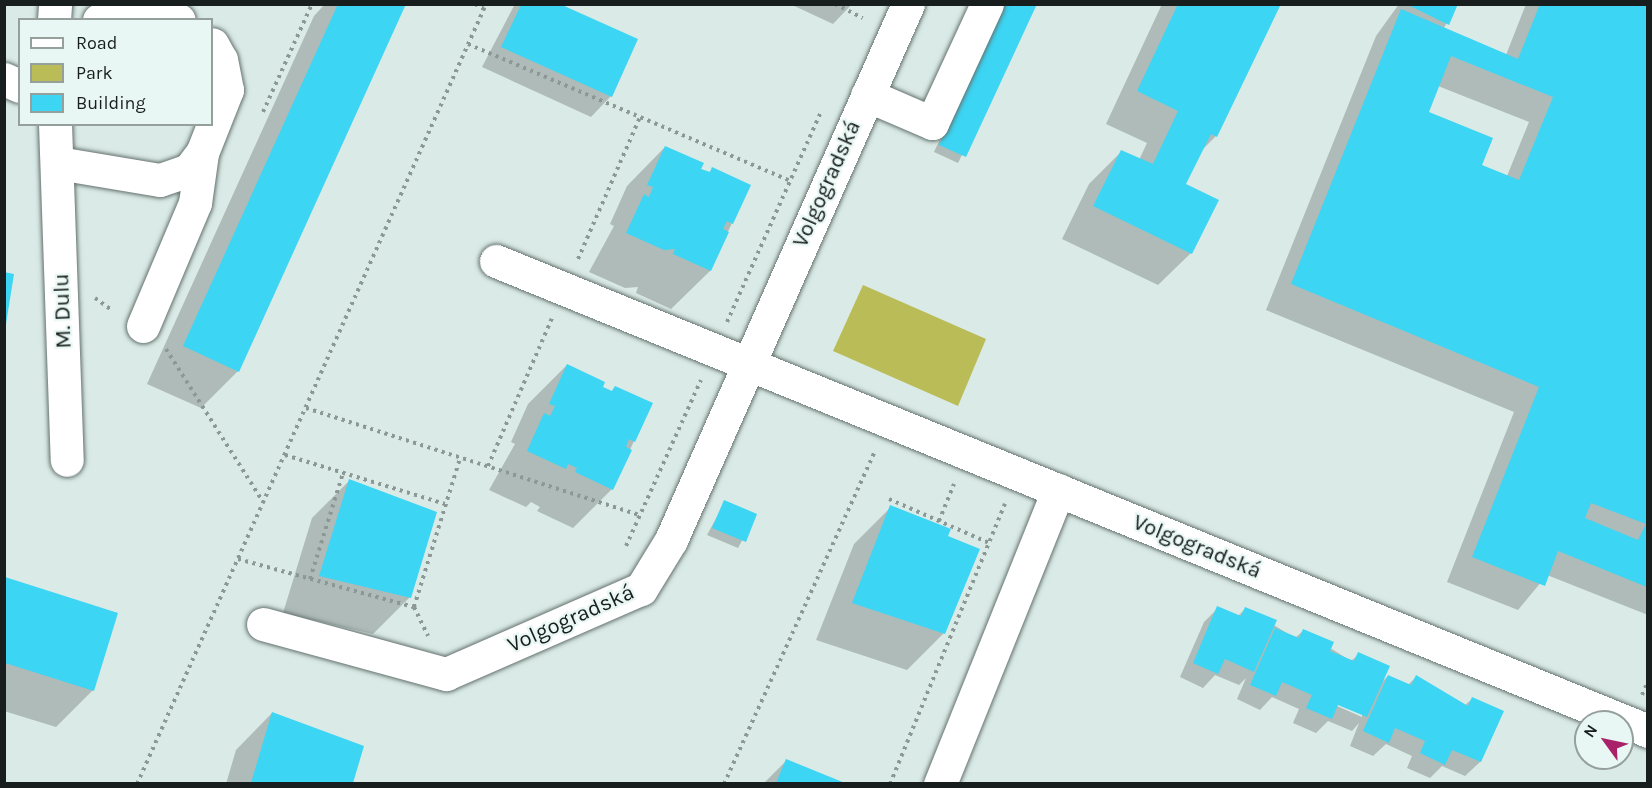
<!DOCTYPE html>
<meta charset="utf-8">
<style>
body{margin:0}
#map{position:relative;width:1652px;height:788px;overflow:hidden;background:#daeae6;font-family:Karla,sans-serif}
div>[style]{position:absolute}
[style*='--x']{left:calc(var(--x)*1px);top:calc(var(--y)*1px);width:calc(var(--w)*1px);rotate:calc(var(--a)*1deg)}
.green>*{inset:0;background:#babc57}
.shadow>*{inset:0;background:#0003}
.building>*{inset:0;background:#3cd5f4}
.path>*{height:4px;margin-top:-2px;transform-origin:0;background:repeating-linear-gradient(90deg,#8c9895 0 3px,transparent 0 7.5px)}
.roads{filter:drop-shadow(0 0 2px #64726e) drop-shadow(0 0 2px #64726e)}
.minor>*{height:33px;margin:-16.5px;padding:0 16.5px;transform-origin:16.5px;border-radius:16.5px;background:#fff}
span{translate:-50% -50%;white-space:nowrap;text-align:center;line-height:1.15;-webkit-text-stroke:4.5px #e8f7f3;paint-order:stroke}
.street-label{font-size:22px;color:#181e1d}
.frame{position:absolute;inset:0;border:6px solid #181e1d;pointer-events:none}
.legend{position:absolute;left:18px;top:18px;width:195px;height:108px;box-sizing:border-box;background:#e8f7f3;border:2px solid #95a09d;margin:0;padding:8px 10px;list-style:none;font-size:18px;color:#181e1d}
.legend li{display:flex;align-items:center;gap:12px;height:30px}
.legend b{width:30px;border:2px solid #95a09d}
.north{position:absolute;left:1574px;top:710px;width:60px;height:60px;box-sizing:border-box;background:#e8f7f3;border:2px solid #95a09d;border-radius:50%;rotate:303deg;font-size:16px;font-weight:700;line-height:24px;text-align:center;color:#181e1d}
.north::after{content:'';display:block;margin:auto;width:21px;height:27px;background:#a92168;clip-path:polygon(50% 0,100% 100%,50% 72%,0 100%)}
</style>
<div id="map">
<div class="green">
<div style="clip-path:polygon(863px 285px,986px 339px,958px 406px,833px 351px)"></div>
</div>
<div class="shadow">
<div style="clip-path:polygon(325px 4px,404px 4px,238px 371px,201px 408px,147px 384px,314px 16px)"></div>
<div style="clip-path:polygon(515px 4px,559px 4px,636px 40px,611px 96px,591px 117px,482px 67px)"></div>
<div style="clip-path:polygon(790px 4px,852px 4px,833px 24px)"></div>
<div style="clip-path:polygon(1003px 4px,1036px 4px,958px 163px,934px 152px)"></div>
<div style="clip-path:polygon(1162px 4px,1279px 4px,1216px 136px,1200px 152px,1184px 185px,1191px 253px,1158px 285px,1062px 239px,1089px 184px,1122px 151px,1139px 160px,1147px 143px,1106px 124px)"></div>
<div style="clip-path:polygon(evenodd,1399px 4px,1456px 4px,1444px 28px,1506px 55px,1526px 4px,1648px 4px,1648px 615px,1547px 575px,1518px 610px,1447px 582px,1514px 412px,1266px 310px,1376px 36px,1399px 4px,1438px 86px,1529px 122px,1507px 176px,1480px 166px,1427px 113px,1438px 86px)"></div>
<div style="clip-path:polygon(665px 147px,708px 173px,713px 169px,732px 223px,710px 271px,671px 309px,636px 293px,638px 287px,625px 288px,589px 272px,614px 226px,610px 224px,627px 186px)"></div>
<div style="clip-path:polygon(567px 365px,611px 392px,615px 387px,651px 404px,612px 489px,573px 528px,537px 511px,540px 507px,531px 502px,526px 507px,489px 490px,515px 444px,511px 442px,528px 404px)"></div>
<div style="clip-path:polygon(349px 481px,410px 597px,373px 634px,283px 613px,312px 518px)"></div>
<div style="clip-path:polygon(725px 502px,756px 515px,738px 548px,707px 535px)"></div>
<div style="clip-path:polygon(891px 507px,946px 537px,944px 633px,907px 670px,816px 640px,854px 544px)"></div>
<div style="clip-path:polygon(4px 579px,117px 614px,93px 690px,56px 727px,4px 711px)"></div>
<div style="clip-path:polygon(evenodd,1218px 608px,1238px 616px,1246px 608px,1295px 638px,1303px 631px,1351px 661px,1359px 654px,1380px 684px,1388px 676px,1408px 685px,1416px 677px,1464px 706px,1472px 699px,1502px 711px,1480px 762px,1465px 776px,1442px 766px,1430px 778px,1407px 768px,1412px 756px,1386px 744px,1373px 756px,1350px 746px,1359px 723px,1352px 731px,1328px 721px,1316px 733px,1293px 723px,1299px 709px,1272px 697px,1260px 710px,1237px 699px,1246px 678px,1239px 685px,1215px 675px,1203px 688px,1180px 677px,1204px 622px,1218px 608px,1332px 700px,1362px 713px,1362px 717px,1330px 703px,1332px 700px)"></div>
<div style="clip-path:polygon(272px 713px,362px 747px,351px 784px,226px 784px,236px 750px)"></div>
<div style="clip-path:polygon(786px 761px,841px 784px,763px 784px)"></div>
</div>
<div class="building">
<div style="clip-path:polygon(338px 4px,406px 4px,239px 372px,183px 346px)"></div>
<div style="clip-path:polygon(1005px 4px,1037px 4px,966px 157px,939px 145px)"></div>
<div style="clip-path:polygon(1178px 4px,1281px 4px,1217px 137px,1211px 134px,1186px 184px,1219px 200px,1192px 254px,1093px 206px,1121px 150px,1153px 164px,1178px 111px,1137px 91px)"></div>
<div style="clip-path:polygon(1406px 4px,1458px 4px,1449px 25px)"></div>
<div style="clip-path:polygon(evenodd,1540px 4px,1647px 4px,1647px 587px,1558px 551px,1545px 586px,1472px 557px,1539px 387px,1291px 284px,1401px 9px,1518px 59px,1540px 4px,1451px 56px,1553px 97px,1519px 180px,1482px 165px,1493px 138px,1429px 112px,1451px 56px,1540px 4px,1591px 503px,1646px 524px,1638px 540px,1585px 518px,1591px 503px)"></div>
<div style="clip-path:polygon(521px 5px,562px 5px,638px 39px,612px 97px,501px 47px)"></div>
<div style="clip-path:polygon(665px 146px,704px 163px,701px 169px,710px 172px,712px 167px,751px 185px,733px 224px,727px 221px,723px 229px,729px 232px,711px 271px,673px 254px,675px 249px,664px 250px,626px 233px,644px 194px,649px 197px,653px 187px,647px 185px)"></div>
<div style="clip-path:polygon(4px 272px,14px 274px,6px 324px,4px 324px)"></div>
<div style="clip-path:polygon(567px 364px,605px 382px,603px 387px,612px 391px,615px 386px,653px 403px,635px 442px,629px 439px,626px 447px,632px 450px,613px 490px,575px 472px,577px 468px,568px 464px,566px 469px,527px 451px,544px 413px,550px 416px,555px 406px,549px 404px)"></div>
<div style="clip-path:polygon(349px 479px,437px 512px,411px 598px,319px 576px)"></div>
<div style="clip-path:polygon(724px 500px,757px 514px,746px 542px,712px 528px)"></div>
<div style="clip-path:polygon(890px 505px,951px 529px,948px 536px,980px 549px,945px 634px,852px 603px)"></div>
<div style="clip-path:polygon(5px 577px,118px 613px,94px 691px,5px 663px)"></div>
<div style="clip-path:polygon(1217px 606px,1241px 616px,1245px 607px,1277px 620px,1254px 672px,1225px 659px,1218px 674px,1193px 663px)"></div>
<div style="clip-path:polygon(1275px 628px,1299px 638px,1303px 629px,1334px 642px,1330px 651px,1354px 661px,1358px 652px,1390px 666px,1367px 717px,1338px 705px,1332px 719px,1306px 708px,1312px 695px,1282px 682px,1276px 696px,1250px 685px)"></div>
<div style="clip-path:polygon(1388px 675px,1411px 685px,1416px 675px,1468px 706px,1472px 697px,1504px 711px,1481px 762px,1452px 750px,1445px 765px,1420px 753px,1425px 741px,1395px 728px,1389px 743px,1363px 731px)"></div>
<div style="clip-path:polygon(272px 712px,364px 746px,353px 783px,251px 783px)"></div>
<div style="clip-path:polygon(786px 759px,845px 783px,776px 783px)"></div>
</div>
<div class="path">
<div style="--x:475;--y:4;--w:10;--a:29"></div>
<div style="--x:835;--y:4;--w:31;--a:27"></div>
<div style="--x:468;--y:44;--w:350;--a:23"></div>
<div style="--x:263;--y:112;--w:119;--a:-65.6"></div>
<div style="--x:578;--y:259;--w:155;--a:-66.4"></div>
<div style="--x:95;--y:298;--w:22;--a:36"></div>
<div style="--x:727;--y:322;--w:230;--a:-65.9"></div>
<div style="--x:166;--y:349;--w:181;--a:57.6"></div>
<div style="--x:306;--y:408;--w:350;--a:17.8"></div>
<div style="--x:285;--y:455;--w:167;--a:17"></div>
<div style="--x:488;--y:466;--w:161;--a:-66.6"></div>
<div style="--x:889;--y:499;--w:109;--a:23.7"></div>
<div style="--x:939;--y:521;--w:40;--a:-68"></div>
<div style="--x:626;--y:546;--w:182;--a:-65.7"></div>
<div style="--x:238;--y:559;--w:182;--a:15.3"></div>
<div style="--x:414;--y:607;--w:156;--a:-72.8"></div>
<div style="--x:310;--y:579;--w:111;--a:-72.7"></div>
<div style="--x:414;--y:607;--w:32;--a:64"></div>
<div style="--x:1642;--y:695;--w:15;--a:-67"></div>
<div style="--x:137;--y:784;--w:855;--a:-65.89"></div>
<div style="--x:724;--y:784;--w:366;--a:-65.6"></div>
<div style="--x:890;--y:784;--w:303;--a:-67.7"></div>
</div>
<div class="roads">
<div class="minor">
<div style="--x:151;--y:4;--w:32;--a:30"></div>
<div style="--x:54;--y:20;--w:16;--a:-86"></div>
<div style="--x:99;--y:20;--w:43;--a:-21.8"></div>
<div style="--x:4;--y:79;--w:17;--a:24"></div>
<div style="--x:867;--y:95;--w:71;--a:23.3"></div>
<div style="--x:932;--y:123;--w:131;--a:-65.2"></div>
<div style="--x:55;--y:124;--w:336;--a:88"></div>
<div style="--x:58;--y:163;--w:103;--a:9.5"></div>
<div style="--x:160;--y:180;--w:31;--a:-19"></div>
<div style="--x:189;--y:170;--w:21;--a:-53"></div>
<div style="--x:202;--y:153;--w:68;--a:-68.4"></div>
<div style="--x:227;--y:90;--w:31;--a:-101"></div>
<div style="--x:221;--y:60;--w:18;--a:-119"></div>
<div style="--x:496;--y:261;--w:1244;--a:22.19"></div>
<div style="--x:143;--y:326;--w:134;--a:-67.1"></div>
<div style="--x:195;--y:203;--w:50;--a:-82"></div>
<div style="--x:263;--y:624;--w:190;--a:15.3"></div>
<div style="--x:446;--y:674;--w:213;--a:-23.6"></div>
<div style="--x:641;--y:589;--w:57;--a:-58.5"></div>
<div style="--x:671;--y:540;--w:586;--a:-66.15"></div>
<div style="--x:940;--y:784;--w:317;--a:-68.1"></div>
</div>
</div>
<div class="street-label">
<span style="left:827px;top:184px;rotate:-66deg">Volgogradská</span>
<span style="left:63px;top:311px;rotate:-92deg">M. Dulu</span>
<span style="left:1197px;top:547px;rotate:22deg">Volgogradská</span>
<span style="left:571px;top:619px;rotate:-24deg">Volgogradská</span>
</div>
<div class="frame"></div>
<ul class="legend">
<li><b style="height:8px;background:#fff"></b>Road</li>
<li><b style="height:16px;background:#babc57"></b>Park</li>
<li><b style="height:16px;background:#3cd5f4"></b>Building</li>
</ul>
<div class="north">N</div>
</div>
